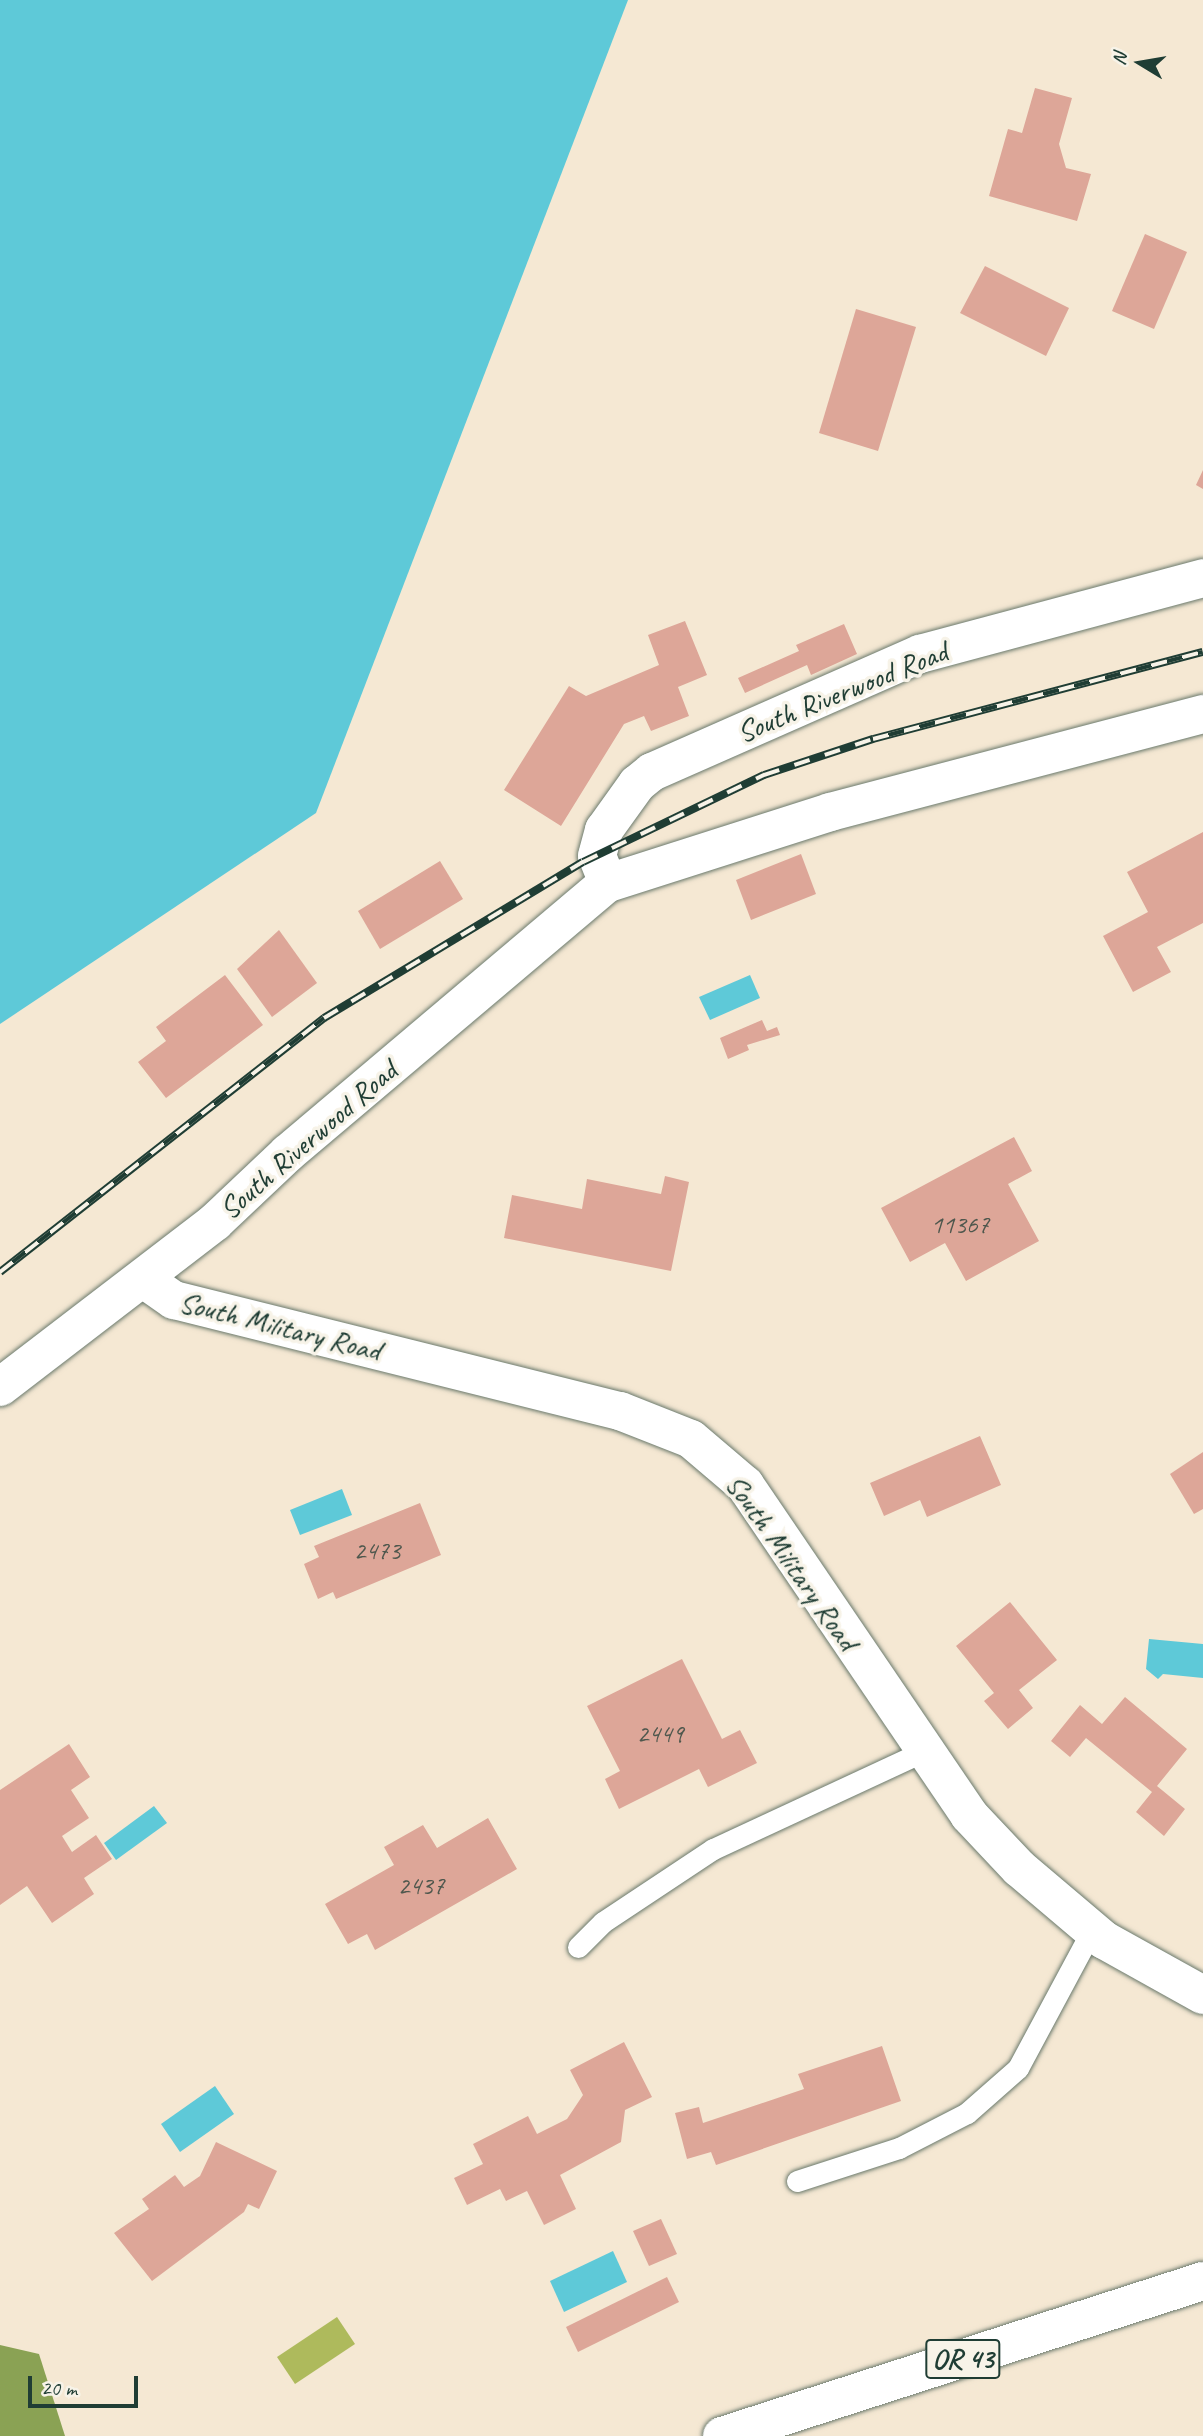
<!DOCTYPE html>
<style>
body{margin:0}
#map{position:relative;width:1203px;height:2436px;overflow:hidden;background:#f5e8d3;font-family:Caveat,sans-serif}
div>[style]{position:absolute}
[style*='--x']{left:calc(var(--x)*1px);top:calc(var(--y)*1px);width:calc(var(--w)*1px);rotate:calc(var(--a)*1deg)}
.green>*{inset:0;background:#aeba5c}
.forest>*{inset:0;background:#8aa254}
.water>*{inset:0;background:#5ec9d8}
.building>*{inset:0;background:#dda698}
.roads{filter:drop-shadow(0 0 2px #6a796c) drop-shadow(0 0 2px #6a796c)}
.service>*{height:21px;margin:-10.5px;padding:0 10.5px;transform-origin:10.5px;border-radius:10.5px;background:#fff}
.minor>*{height:38px;margin:-19px;padding:0 19px;transform-origin:19px;border-radius:19px;background:#fff}
.primary>*{height:38px;margin:-19px;padding:0 19px;transform-origin:19px;border-radius:19px;background:#fff}
.rail>*{height:8px;margin-top:-4px;transform-origin:0;background:repeating-linear-gradient(90deg,#f7f3e8 0 16px,#1f3d34 0 32px);box-sizing:border-box;border-block:2px solid #1f3d34}
span{translate:-50% -50%;white-space:nowrap;text-align:center;line-height:1.15;-webkit-text-stroke:7px #f7f3e8;paint-order:stroke}
.number-label{font-size:26px;color:#4e574d}
.number-label span{-webkit-text-stroke-width:0}
.shield-label span{padding:2px 5px;background:#f7f3e8;border:2px solid;border-radius:5px;-webkit-text-stroke-width:0}
.shield-label{font-size:28px;color:#1f3d34;font-weight:700}
.street-label{font-size:30px;color:#1f3d34}
.north{position:absolute;left:1105px;top:28px;width:70px;height:70px;-webkit-text-stroke:5px #f7f3e8;paint-order:stroke;rotate:281deg;font-size:19px;font-weight:700;line-height:28px;text-align:center;color:#1f3d34}
.north::after{content:'';display:block;margin:auto;width:24px;height:32px;background:#1f3d34;clip-path:polygon(50% 0,100% 100%,50% 72%,0 100%)}
.scale{position:absolute;left:28px;top:2376px;width:110px;height:32px;box-sizing:border-box;border:4px solid #1f3d34;border-top:0;padding-left:9px;font-size:21px;line-height:24px;white-space:nowrap;color:#1f3d34;-webkit-text-stroke:5px #f7f3e8;paint-order:stroke}
</style>
<div id="map">
<div class="green">
<div style="clip-path:polygon(337px 2317px,355px 2344px,295px 2384px,277px 2357px)"></div>
</div>
<div class="forest">
<div style="clip-path:polygon(0 2345px,39px 2354px,65px 2436px,0 2436px)"></div>
</div>
<div class="water">
<div style="clip-path:polygon(0 0,628px 0,316px 813px,0 1024px)"></div>
<div style="clip-path:polygon(750px 975px,760px 998px,710px 1020px,699px 997px)"></div>
<div style="clip-path:polygon(342px 1489px,352px 1515px,300px 1535px,290px 1510px)"></div>
<div style="clip-path:polygon(1149px 1639px,1203px 1644px,1203px 1678px,1163px 1674px,1158px 1679px,1146px 1669px)"></div>
<div style="clip-path:polygon(154px 1806px,167px 1823px,116px 1860px,104px 1843px)"></div>
<div style="clip-path:polygon(215px 2086px,234px 2114px,180px 2152px,161px 2124px)"></div>
<div style="clip-path:polygon(613px 2251px,627px 2282px,564px 2312px,550px 2281px)"></div>
</div>
<div class="building">
<div style="clip-path:polygon(1035px 88px,1072px 98px,1059px 144px,1066px 168px,1091px 174px,1077px 221px,989px 196px,1008px 129px,1022px 133px)"></div>
<div style="clip-path:polygon(1145px 234px,1187px 252px,1154px 329px,1112px 311px)"></div>
<div style="clip-path:polygon(985px 266px,1069px 308px,1046px 356px,960px 313px)"></div>
<div style="clip-path:polygon(856px 309px,916px 327px,878px 451px,819px 433px)"></div>
<div style="clip-path:polygon(1203px 470px,1203px 489px,1196px 485px)"></div>
<div style="clip-path:polygon(685px 621px,707px 675px,678px 687px,689px 716px,651px 731px,644px 716px,624px 724px,561px 826px,504px 790px,569px 686px,586px 696px,659px 665px,648px 635px)"></div>
<div style="clip-path:polygon(844px 624px,857px 654px,811px 675px,807px 665px,745px 693px,738px 678px,799px 651px,796px 645px)"></div>
<div style="clip-path:polygon(1203px 832px,1203px 923px,1157px 947px,1171px 972px,1133px 992px,1103px 936px,1148px 912px,1127px 872px)"></div>
<div style="clip-path:polygon(801px 854px,816px 894px,751px 920px,736px 880px)"></div>
<div style="clip-path:polygon(440px 861px,463px 899px,380px 949px,358px 911px)"></div>
<div style="clip-path:polygon(279px 930px,317px 983px,272px 1017px,237px 969px)"></div>
<div style="clip-path:polygon(225px 975px,263px 1025px,166px 1098px,138px 1062px,166px 1041px,156px 1027px)"></div>
<div style="clip-path:polygon(762px 1020px,767px 1031px,777px 1027px,780px 1035px,747px 1045px,749px 1050px,728px 1059px,720px 1038px)"></div>
<div style="clip-path:polygon(1014px 1137px,1032px 1171px,1008px 1184px,1039px 1241px,966px 1281px,945px 1243px,910px 1262px,881px 1208px)"></div>
<div style="clip-path:polygon(665px 1176px,689px 1182px,671px 1271px,504px 1238px,512px 1195px,582px 1209px,587px 1179px,661px 1194px)"></div>
<div style="clip-path:polygon(980px 1436px,1001px 1485px,927px 1517px,920px 1500px,884px 1516px,870px 1483px)"></div>
<div style="clip-path:polygon(1203px 1452px,1203px 1509px,1194px 1514px,1170px 1474px)"></div>
<div style="clip-path:polygon(420px 1503px,441px 1555px,336px 1599px,333px 1592px,318px 1599px,304px 1564px,319px 1557px,314px 1546px)"></div>
<div style="clip-path:polygon(1010px 1602px,1057px 1660px,1019px 1690px,1033px 1708px,1008px 1729px,984px 1701px,994px 1693px,956px 1646px)"></div>
<div style="clip-path:polygon(682px 1659px,722px 1739px,740px 1730px,757px 1763px,708px 1787px,699px 1769px,619px 1809px,605px 1779px,620px 1771px,587px 1706px)"></div>
<div style="clip-path:polygon(1125px 1697px,1187px 1749px,1157px 1786px,1185px 1809px,1164px 1836px,1136px 1812px,1152px 1792px,1086px 1738px,1070px 1757px,1051px 1741px,1080px 1705px,1102px 1724px)"></div>
<div style="clip-path:polygon(69px 1744px,90px 1777px,71px 1790px,89px 1818px,62px 1836px,72px 1852px,96px 1835px,112px 1859px,84px 1878px,94px 1894px,52px 1923px,27px 1886px,0 1905px,0 1790px)"></div>
<div style="clip-path:polygon(488px 1818px,517px 1869px,375px 1950px,367px 1934px,348px 1944px,325px 1904px,394px 1865px,384px 1847px,423px 1825px,437px 1848px)"></div>
<div style="clip-path:polygon(624px 2042px,652px 2097px,625px 2110px,621px 2142px,560px 2175px,576px 2209px,544px 2225px,527px 2191px,506px 2201px,500px 2189px,467px 2205px,454px 2178px,483px 2164px,473px 2144px,528px 2116px,537px 2134px,567px 2119px,583px 2095px,570px 2070px)"></div>
<div style="clip-path:polygon(882px 2046px,901px 2101px,716px 2165px,711px 2152px,687px 2159px,675px 2113px,699px 2107px,703px 2123px,804px 2089px,798px 2074px)"></div>
<div style="clip-path:polygon(216px 2142px,277px 2171px,259px 2209px,248px 2204px,244px 2212px,152px 2281px,114px 2233px,149px 2209px,142px 2199px,175px 2175px,184px 2187px,200px 2176px)"></div>
<div style="clip-path:polygon(661px 2219px,677px 2254px,649px 2266px,633px 2231px)"></div>
<div style="clip-path:polygon(667px 2277px,679px 2302px,578px 2352px,566px 2327px)"></div>
</div>
<div class="roads">
<div class="service">
<div style="--x:578;--y:1947;--w:35;--a:-45"></div>
<div style="--x:603;--y:1922;--w:132;--a:-33.6"></div>
<div style="--x:713;--y:1849;--w:233;--a:-24.9"></div>
<div style="--x:797;--y:2181;--w:107;--a:-17.9"></div>
<div style="--x:899;--y:2148;--w:76;--a:-27.2"></div>
<div style="--x:967;--y:2113;--w:68;--a:-41.4"></div>
<div style="--x:1018;--y:2068;--w:157;--a:-61.8"></div>
</div>
<div class="minor">
<div style="--x:608;--y:883;--w:29;--a:-112"></div>
<div style="--x:597;--y:856;--w:27;--a:-75"></div>
<div style="--x:604;--y:830;--w:57;--a:-54.3"></div>
<div style="--x:637;--y:784;--w:19;--a:-39"></div>
<div style="--x:652;--y:772;--w:293;--a:-23.8"></div>
<div style="--x:920;--y:654;--w:293;--a:-15"></div>
<div style="--x:145;--y:1280;--w:35;--a:35"></div>
<div style="--x:174;--y:1300;--w:460;--a:14"></div>
<div style="--x:620;--y:1411;--w:76;--a:21.5"></div>
<div style="--x:691;--y:1439;--w:71;--a:40.4"></div>
<div style="--x:745;--y:1485;--w:399;--a:55.8"></div>
<div style="--x:969;--y:1815;--w:73;--a:46.7"></div>
<div style="--x:1019;--y:1868;--w:111;--a:40.3"></div>
<div style="--x:1104;--y:1940;--w:113;--a:29.1"></div>
<div style="--x:0;--y:1387;--w:271;--a:-37.5"></div>
<div style="--x:215;--y:1222;--w:100;--a:-43.4"></div>
<div style="--x:288;--y:1153;--w:419;--a:-40.2"></div>
<div style="--x:608;--y:883;--w:233;--a:-17.7"></div>
<div style="--x:830;--y:812;--w:386;--a:-14.7"></div>
</div>
<div class="primary">
<div style="--x:722;--y:2436;--w:505;--a:-17.86"></div>
</div>
</div>
<div class="rail">
<div style="--x:0;--y:1272;--w:412;--a:-38.1"></div>
<div style="--x:324;--y:1018;--w:302;--a:-31.1"></div>
<div style="--x:583;--y:862;--w:201;--a:-25.7"></div>
<div style="--x:764;--y:775;--w:115;--a:-18.3"></div>
<div style="--x:873;--y:739;--w:341;--a:-14.8"></div>
</div>
<div class="number-label">
<span style="left:960px;top:1225px">11367</span>
<span style="left:377px;top:1551px">2473</span>
<span style="left:660px;top:1734px">2449</span>
<span style="left:421px;top:1886px">2437</span>
</div>
<div class="shield-label">
<span style="left:963px;top:2359px">OR 43</span>
</div>
<div class="street-label">
<span style="left:842px;top:692px;rotate:-22deg">South Riverwood Road</span>
<span style="left:308px;top:1140px;rotate:-41deg">South Riverwood Road</span>
<span style="left:280px;top:1326px;rotate:14deg">South Military Road</span>
<span style="left:792px;top:1562px;rotate:55deg">South Military Road</span>
</div>
<div class="north">N</div>
<div class="scale">20 m</div>
</div>
